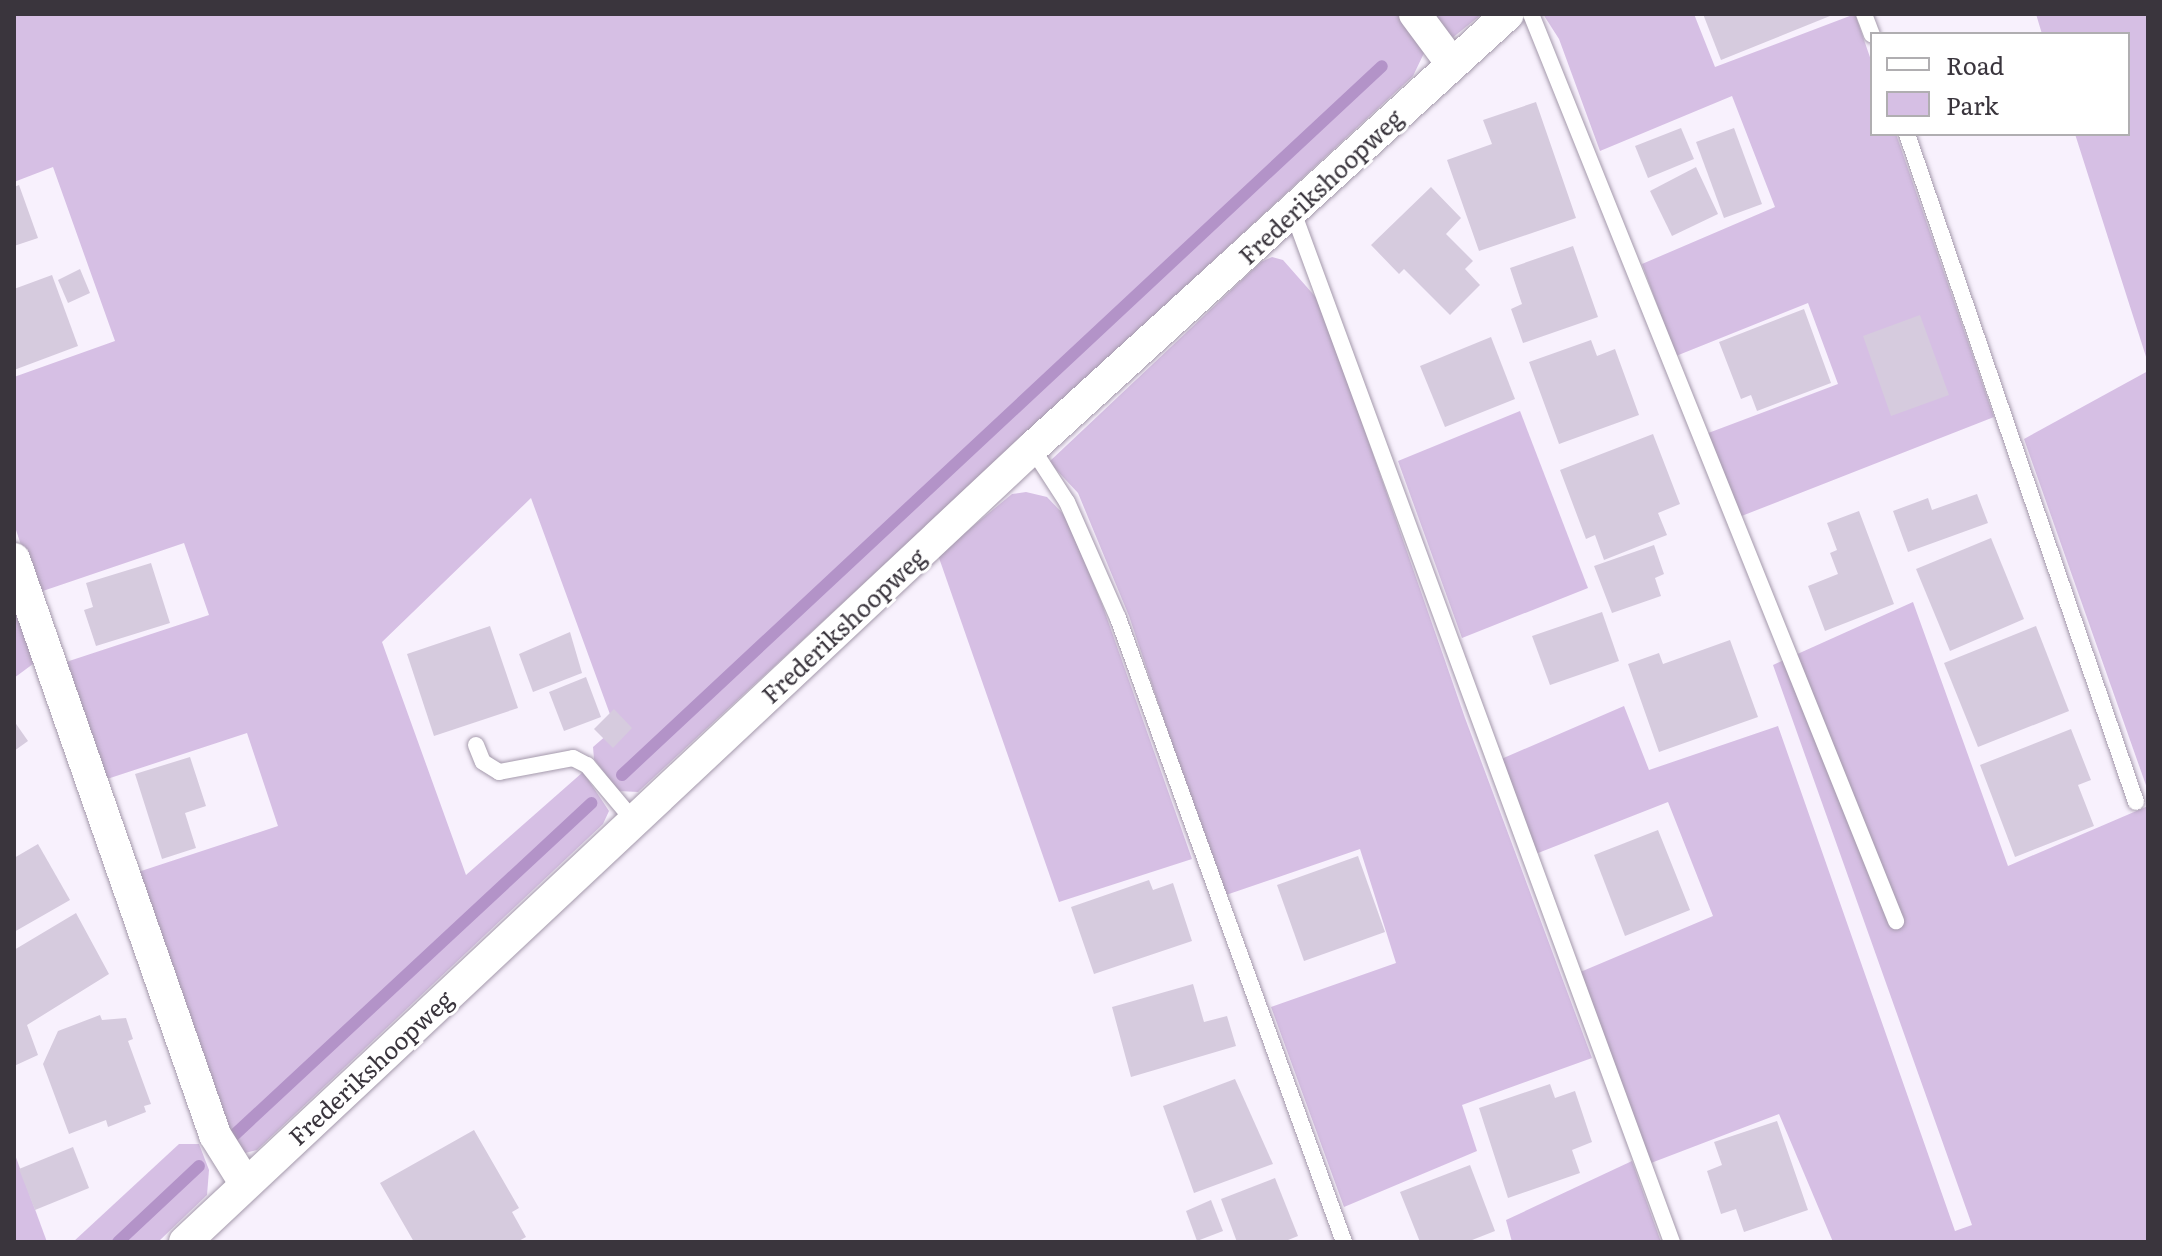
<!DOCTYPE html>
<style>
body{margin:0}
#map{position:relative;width:2162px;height:1256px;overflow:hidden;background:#f8f1fd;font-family:Literata,serif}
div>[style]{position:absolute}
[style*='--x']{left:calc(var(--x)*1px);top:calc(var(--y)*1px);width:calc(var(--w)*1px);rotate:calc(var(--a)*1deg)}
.green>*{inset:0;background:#d6bfe4}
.stream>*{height:12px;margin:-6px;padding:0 6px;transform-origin:6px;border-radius:6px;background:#b393c8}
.building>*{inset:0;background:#d6cbde}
.roads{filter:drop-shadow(0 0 2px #a499ab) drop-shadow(0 0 2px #a499ab)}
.service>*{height:16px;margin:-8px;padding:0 8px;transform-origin:8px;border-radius:8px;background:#fff}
.minor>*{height:32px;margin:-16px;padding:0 16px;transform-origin:16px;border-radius:16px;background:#fff}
span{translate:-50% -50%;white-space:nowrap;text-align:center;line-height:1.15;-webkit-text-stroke:6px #fff;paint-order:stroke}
.street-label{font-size:24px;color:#3a353d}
.frame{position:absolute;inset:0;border:16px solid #3a353d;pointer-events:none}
.legend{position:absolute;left:1870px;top:32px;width:260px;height:104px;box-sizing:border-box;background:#fff;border:2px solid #b0aeb1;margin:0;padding:10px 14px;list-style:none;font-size:24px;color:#3a353d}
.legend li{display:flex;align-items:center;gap:16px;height:40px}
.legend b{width:40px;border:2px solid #b0aeb1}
</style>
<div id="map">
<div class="green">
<div style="clip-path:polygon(14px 14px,1401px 14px,1425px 51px,1413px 76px,638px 792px,618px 791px,594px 759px,593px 747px,615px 728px,531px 498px,382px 642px,466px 875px,583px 772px,609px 811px,603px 824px,257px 1150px,245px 1153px,228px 1150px,132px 874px,278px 826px,247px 733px,101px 781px,63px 663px,209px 615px,184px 543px,37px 593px,14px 524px,14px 377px,115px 341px,53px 167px,14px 182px)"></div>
<div style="clip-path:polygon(1427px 14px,1482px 14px,1451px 39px)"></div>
<div style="clip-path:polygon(1543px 14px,1694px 14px,1715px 67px,1855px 14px,1872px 63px,1872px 134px,1896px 134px,1994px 417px,1734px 519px,1703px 435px,1838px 384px,1808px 303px,1676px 356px,1642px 264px,1775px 207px,1732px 96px,1600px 151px,1559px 39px)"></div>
<div style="clip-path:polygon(2036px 14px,2148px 14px,2148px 363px,2075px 134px,2128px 134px,2128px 34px,2042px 34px)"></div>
<div style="clip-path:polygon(1272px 257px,1283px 260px,1320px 302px,1465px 718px,1592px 1058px,1462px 1105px,1477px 1151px,1344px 1207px,1271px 1007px,1396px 963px,1360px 849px,1223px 896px,1129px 616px,1078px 493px,1049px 462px,1261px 262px)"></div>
<div style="clip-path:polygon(2148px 371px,2148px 791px,2024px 439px)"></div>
<div style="clip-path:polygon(1520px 411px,1588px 588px,1462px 638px,1398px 461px)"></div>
<div style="clip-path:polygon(1026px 492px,1047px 497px,1066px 517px,1102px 604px,1192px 859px,1059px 902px,938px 555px,1012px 494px)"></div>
<div style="clip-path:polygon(14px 590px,37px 661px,14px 678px)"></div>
<div style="clip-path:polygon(1913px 602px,2008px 866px,2148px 806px,2148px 1242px,1833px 1242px,1779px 1114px,1651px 1163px,1578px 973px,1713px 916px,1668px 802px,1533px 855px,1499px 760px,1624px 706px,1649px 770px,1778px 726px,1955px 1231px,1972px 1225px,1773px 665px)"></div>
<div style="clip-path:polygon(179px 1144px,199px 1144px,209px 1170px,207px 1195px,158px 1242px,73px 1242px)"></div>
<div style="clip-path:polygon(14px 1152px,47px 1242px,14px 1242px)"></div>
<div style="clip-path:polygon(1632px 1161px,1661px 1242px,1512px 1242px,1506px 1220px)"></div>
</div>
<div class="stream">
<div style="--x:622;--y:775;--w:1039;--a:-43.01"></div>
<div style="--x:231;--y:1138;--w:492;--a:-42.9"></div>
<div style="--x:118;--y:1242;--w:111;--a:-43.2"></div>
</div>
<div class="building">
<div style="clip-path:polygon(1703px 14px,1829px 14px,1830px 16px,1721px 60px)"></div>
<div style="clip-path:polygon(1536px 102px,1576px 218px,1479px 251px,1447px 160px,1492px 144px,1483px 120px)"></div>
<div style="clip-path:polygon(1681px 128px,1694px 159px,1648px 178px,1635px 146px)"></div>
<div style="clip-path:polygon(1734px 128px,1762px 204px,1724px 218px,1696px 142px)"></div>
<div style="clip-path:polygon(1696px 167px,1718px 214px,1672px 236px,1650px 191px)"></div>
<div style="clip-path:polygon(19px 185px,38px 238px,14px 246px,14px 187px)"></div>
<div style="clip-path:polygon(1431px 187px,1461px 218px,1446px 234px,1473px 261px,1465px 269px,1480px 285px,1450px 315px,1404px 269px,1399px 274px,1371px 245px)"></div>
<div style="clip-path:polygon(1573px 246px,1598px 317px,1523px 343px,1511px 309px,1522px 304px,1510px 268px)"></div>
<div style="clip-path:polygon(80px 269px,90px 293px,68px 303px,58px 280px)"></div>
<div style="clip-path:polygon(52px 275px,78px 346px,14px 370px,14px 289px)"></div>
<div style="clip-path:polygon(1804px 309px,1831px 383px,1757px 411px,1751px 395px,1741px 399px,1719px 342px)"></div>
<div style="clip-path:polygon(1920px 315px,1949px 395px,1891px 416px,1863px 336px)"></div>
<div style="clip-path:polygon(1491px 337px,1515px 399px,1445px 427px,1420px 366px)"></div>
<div style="clip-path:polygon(1591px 340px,1597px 356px,1615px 349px,1639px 415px,1559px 444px,1529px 362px)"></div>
<div style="clip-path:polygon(1653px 434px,1680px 504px,1658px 513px,1667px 535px,1604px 560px,1595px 535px,1586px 539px,1560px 470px)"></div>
<div style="clip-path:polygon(1977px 494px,1988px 523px,1908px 552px,1893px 511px,1928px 498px,1932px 510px)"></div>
<div style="clip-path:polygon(1859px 511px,1894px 604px,1825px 631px,1808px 586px,1838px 574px,1830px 553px,1837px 550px,1827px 523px)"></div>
<div style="clip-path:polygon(1991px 538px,2024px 619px,1950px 651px,1916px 569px)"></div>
<div style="clip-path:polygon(1654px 545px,1664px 574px,1655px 578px,1661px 596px,1612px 613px,1594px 566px)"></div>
<div style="clip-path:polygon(151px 563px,170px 623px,96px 646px,84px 610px,93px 607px,86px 583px)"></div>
<div style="clip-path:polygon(1602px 612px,1619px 661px,1550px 685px,1532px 636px)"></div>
<div style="clip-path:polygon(490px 626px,518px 708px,434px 736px,407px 654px)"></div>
<div style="clip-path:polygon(2036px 626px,2069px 711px,1978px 747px,1944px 663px)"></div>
<div style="clip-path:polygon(570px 632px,582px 673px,533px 692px,519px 654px)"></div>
<div style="clip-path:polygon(1730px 640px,1758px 717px,1659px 752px,1628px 664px,1659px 653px,1663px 664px)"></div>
<div style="clip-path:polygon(586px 677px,601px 717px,564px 731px,549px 692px)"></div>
<div style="clip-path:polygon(614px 709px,632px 728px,613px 748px,594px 729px)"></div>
<div style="clip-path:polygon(14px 721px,28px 741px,14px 751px)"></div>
<div style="clip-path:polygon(2071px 729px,2091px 780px,2078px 785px,2094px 826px,2015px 857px,1980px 765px)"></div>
<div style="clip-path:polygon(190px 757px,206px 806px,185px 813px,196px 848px,162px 859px,135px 774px)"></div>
<div style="clip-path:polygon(1658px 830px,1690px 910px,1625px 936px,1594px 855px)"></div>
<div style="clip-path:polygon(38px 844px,70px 900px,14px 932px,14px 858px)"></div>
<div style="clip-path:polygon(1358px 856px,1385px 932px,1304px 961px,1277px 885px)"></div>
<div style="clip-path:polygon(1149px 880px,1153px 890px,1173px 883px,1192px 941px,1094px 974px,1071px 907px)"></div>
<div style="clip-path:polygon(76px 913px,109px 974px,27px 1025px,38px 1055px,14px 1066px,14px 950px)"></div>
<div style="clip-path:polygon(1193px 984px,1204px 1022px,1227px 1016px,1236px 1046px,1131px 1077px,1112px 1007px)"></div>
<div style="clip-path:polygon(100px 1015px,102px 1020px,126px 1018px,133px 1039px,128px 1041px,151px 1104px,144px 1106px,146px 1112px,108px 1127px,106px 1120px,69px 1134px,43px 1064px,58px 1031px)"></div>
<div style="clip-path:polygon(1235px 1079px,1273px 1164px,1194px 1193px,1163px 1106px)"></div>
<div style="clip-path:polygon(1550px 1084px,1555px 1098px,1575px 1091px,1592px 1142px,1572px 1150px,1580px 1173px,1508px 1198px,1479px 1108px)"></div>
<div style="clip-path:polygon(1777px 1121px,1808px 1210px,1744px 1232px,1736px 1209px,1721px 1214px,1707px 1171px,1722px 1165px,1714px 1142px)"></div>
<div style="clip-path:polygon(474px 1130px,519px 1208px,512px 1212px,526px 1237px,517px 1242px,414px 1242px,380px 1183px)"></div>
<div style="clip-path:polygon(73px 1147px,89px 1188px,35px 1210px,19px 1169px)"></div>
<div style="clip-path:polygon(1470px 1165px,1495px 1231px,1467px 1242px,1420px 1242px,1400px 1192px)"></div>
<div style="clip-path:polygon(1275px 1178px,1298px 1236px,1283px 1242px,1237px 1242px,1221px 1199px)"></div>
<div style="clip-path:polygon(1211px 1200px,1223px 1231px,1197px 1241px,1186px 1211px)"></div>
</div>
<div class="roads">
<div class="service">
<div style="--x:1531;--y:14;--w:978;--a:68.08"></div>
<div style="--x:1864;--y:14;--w:22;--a:69"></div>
<div style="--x:1907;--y:134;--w:706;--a:71.08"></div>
<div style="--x:1293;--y:212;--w:1098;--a:69.8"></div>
<div style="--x:1032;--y:448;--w:64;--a:57.1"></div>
<div style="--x:1067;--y:502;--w:127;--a:66.3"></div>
<div style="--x:1118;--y:618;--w:664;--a:70.09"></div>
<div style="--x:476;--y:745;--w:18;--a:68"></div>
<div style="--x:483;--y:762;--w:19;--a:32"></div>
<div style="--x:499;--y:772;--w:75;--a:-10.7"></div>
<div style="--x:573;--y:758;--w:16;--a:27"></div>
<div style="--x:587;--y:765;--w:73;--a:50"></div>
</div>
<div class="minor">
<div style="--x:1415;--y:14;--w:62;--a:53.5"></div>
<div style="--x:14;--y:559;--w:610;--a:70.76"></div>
<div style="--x:215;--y:1135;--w:57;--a:58"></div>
<div style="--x:185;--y:1242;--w:1161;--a:-43.15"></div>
<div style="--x:1032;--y:448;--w:644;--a:-42.36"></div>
</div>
</div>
<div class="street-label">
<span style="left:1320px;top:186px;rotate:-43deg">Frederikshoopweg</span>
<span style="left:843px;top:625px;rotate:-43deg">Frederikshoopweg</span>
<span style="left:370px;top:1067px;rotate:-43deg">Frederikshoopweg</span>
</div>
<div class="frame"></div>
<ul class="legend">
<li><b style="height:10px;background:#fff"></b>Road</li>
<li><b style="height:22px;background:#d6bfe4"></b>Park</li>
</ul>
</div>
